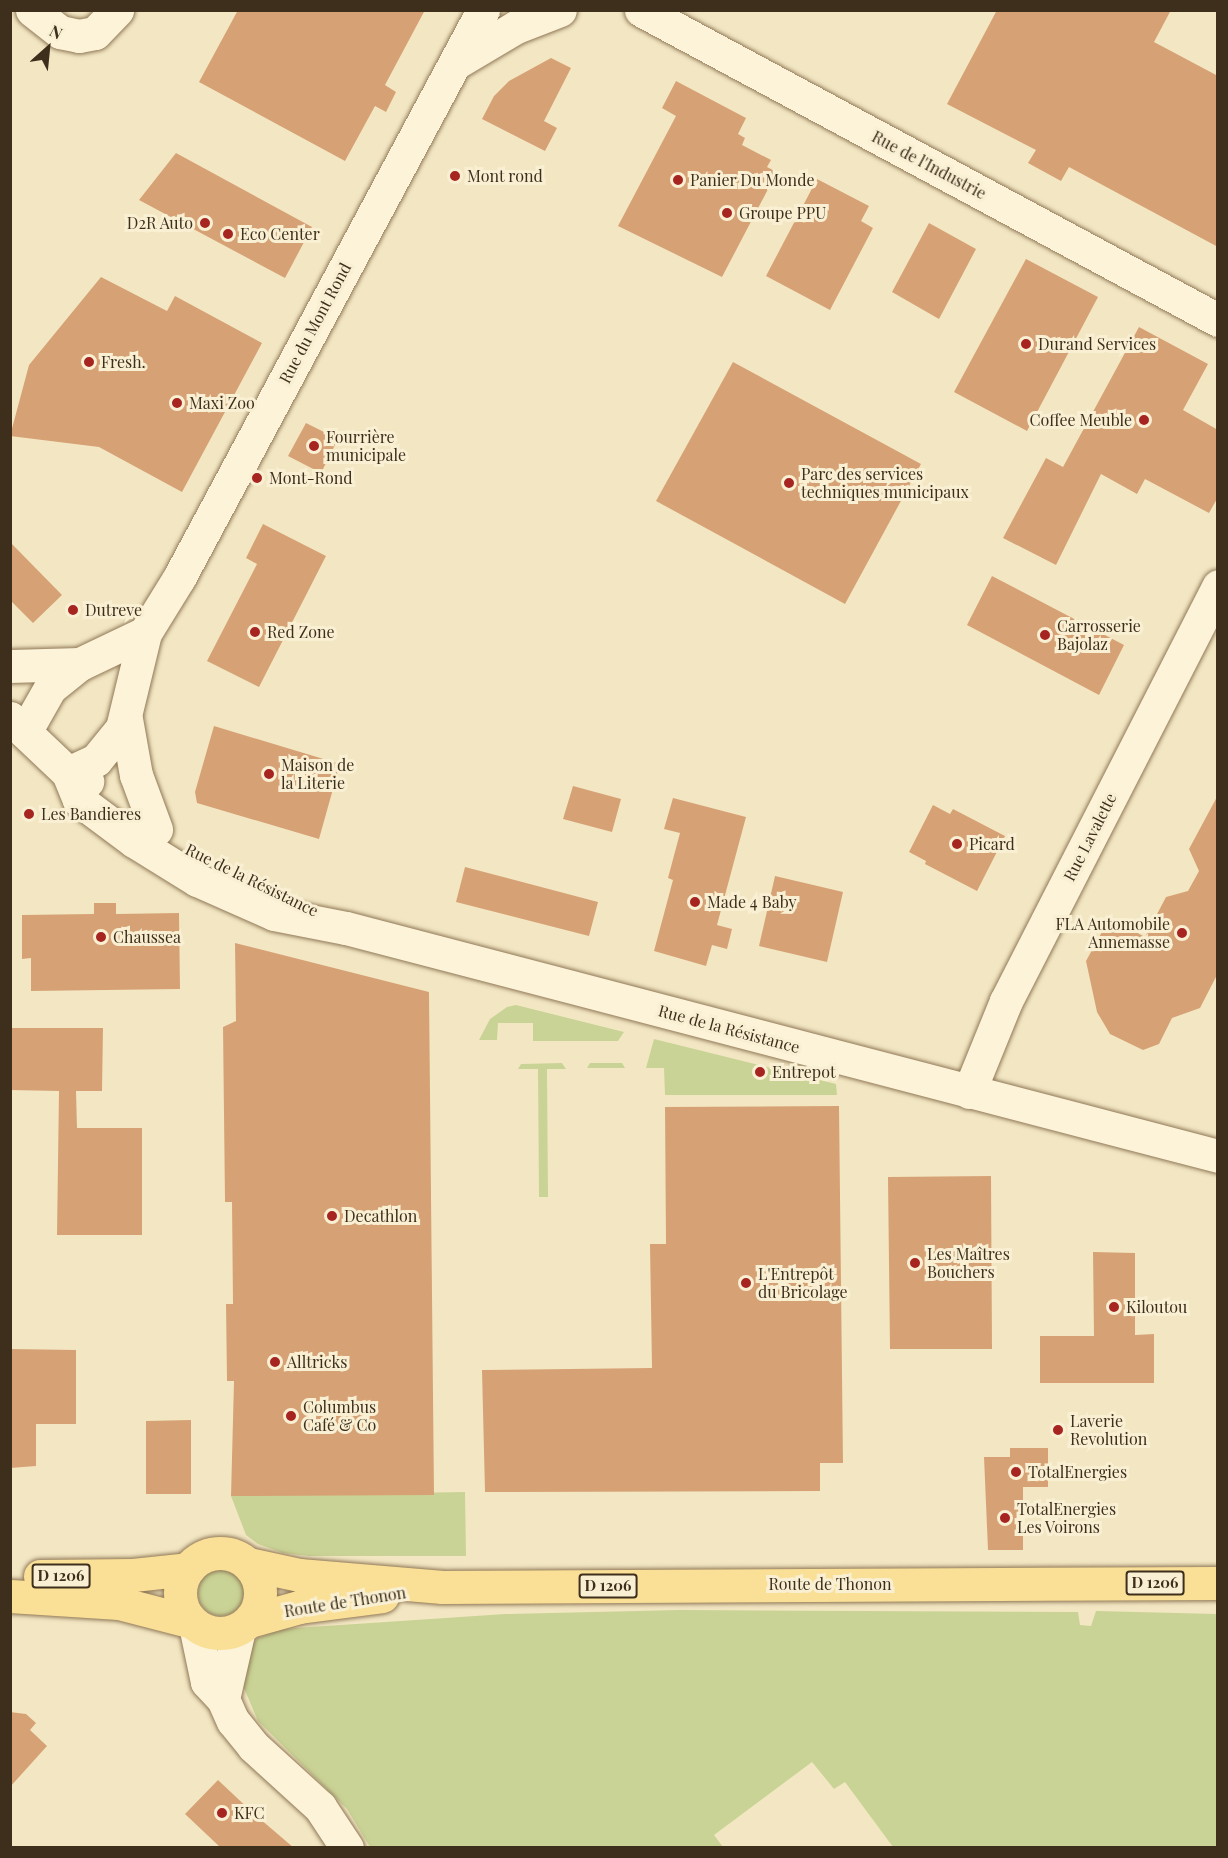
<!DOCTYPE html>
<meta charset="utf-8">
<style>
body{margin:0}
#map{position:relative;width:1228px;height:1858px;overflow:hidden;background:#f3e7c3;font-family:"Playfair Display",serif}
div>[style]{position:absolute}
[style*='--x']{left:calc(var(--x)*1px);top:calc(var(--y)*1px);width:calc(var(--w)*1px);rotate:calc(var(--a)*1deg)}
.green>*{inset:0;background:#c9d395}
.round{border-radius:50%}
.building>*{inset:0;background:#d6a275}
.roads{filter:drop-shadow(0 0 2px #907857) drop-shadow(0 0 2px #907857)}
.minor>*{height:33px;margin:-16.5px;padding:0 16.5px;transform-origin:16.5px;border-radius:16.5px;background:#fcf3d8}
.major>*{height:33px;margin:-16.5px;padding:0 16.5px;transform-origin:16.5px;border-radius:16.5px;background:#fae097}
.major>.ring{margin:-16.5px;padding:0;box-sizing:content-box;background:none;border:33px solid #fae097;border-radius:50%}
.dots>*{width:16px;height:16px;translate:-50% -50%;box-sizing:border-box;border:3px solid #f9f0d4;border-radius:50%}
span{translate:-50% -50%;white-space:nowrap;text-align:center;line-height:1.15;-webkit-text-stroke:6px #f9f0d4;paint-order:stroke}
.shield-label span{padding:2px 4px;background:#f9f0d4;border:2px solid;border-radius:4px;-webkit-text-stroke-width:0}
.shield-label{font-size:15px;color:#3e2f1d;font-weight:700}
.street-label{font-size:16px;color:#3e2f1d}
.poi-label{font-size:16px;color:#3e2f1d}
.left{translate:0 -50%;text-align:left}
.right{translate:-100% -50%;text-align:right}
.frame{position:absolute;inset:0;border:12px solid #3e2f1d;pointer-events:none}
.north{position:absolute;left:18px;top:18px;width:60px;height:60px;-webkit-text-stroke:4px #f9f0d4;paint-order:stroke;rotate:27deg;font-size:16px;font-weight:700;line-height:24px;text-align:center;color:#3e2f1d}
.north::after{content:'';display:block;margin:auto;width:21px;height:27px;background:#3e2f1d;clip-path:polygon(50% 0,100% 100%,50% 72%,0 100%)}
</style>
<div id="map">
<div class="green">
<div style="clip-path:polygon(516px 1005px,624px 1032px,618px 1041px,533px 1041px,533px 1023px,498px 1023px,497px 1040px,479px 1040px,490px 1019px,507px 1007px)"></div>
<div style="clip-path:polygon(654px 1039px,836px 1084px,837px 1095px,665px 1095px,664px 1068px,646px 1068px)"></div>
<div style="clip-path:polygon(562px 1063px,566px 1069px,547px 1069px,548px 1197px,539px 1197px,538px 1069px,518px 1069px,521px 1064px)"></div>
<div style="clip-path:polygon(590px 1063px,622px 1063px,625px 1068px,587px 1068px)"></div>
<div style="clip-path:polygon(465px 1492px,466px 1556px,309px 1556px,283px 1553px,258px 1544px,246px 1535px,231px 1496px)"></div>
<div class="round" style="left:198px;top:1570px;width:46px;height:46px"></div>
<div style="clip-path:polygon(679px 1610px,1078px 1612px,1080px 1625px,1091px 1626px,1096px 1611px,1217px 1614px,1217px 1847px,893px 1847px,845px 1782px,834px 1789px,812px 1762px,714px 1835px,723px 1847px,370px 1847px,347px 1809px,258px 1721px,241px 1681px,252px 1645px,258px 1638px,281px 1629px,505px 1614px)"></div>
</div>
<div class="building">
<div style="clip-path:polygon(238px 10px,425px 10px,385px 85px,396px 92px,386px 112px,375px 106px,345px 161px,199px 82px)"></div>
<div style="clip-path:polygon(997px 10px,1171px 10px,1154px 42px,1218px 76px,1218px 247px,1069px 167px,1061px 181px,1028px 163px,1036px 150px,947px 104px)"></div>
<div style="clip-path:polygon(551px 58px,571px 68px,544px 121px,557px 128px,545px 151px,482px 119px,494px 96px,509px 81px)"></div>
<div style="clip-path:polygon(676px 81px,746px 118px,738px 134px,745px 138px,742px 145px,771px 160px,767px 167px,777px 172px,722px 277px,618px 226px,676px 116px,662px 108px)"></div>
<div style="clip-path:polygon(176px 153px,312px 227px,285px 278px,139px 200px)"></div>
<div style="clip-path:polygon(817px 179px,869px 206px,861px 221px,873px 228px,830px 310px,766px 276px)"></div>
<div style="clip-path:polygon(929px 223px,976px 249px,939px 319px,892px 292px)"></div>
<div style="clip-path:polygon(1026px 259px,1098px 297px,1027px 431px,954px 392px)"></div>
<div style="clip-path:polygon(101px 277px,167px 311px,175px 296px,262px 343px,182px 492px,99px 447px,10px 436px,29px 365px)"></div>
<div style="clip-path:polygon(1139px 327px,1208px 364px,1183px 410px,1218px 430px,1218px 497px,1209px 513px,1145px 479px,1137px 494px,1101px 474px,1056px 565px,1003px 538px,1046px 458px,1063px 467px)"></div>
<div style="clip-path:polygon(733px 362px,921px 464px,845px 604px,656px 501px)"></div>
<div style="clip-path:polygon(306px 423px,338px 439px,321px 473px,288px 456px)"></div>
<div style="clip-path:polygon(263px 524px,326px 556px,259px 687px,207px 661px,257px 564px,246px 558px)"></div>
<div style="clip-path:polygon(10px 542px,62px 595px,33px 623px,10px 600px)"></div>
<div style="clip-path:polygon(992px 576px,1124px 645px,1099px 695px,967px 625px)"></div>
<div style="clip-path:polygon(214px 726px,340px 764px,319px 839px,197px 803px,195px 792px)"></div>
<div style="clip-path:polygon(573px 786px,621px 799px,612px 832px,563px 819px)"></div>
<div style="clip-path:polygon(1218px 795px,1218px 973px,1200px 1008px,1172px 1018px,1159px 1044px,1143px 1050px,1110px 1034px,1097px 1012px,1086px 961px,1103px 930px,1121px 924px,1145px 937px,1166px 897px,1188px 891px,1199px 871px,1189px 849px)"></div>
<div style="clip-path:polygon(673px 798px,746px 817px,717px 925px,732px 929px,727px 949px,712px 945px,706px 966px,654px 951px,673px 880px,668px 878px,680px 833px,664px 829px)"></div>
<div style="clip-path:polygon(933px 805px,950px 814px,953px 809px,1005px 836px,977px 891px,925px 864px,926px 861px,909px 852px)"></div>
<div style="clip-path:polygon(465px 867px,598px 902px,589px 936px,456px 902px)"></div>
<div style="clip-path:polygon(775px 876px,843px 892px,827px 962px,759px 946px)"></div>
<div style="clip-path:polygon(94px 903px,116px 903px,116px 914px,179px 913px,180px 989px,31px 991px,31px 958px,22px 959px,22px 915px,94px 914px)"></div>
<div style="clip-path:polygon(235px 943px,429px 992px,434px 1495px,231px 1496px,234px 1381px,227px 1381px,226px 1304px,233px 1304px,232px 1202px,225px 1202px,223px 1027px,236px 1021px)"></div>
<div style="clip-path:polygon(10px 1028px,103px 1028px,102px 1091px,76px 1091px,77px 1128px,142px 1128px,142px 1235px,57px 1235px,59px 1091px,10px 1090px)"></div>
<div style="clip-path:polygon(839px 1106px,843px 1463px,820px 1463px,820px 1491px,485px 1492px,482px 1370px,652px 1368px,650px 1244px,666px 1244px,665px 1107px)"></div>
<div style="clip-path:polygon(991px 1176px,992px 1349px,890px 1349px,888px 1177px)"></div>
<div style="clip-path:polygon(1093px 1252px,1135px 1253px,1135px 1335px,1154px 1334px,1154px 1383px,1040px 1383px,1040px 1336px,1094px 1336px)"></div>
<div style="clip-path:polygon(10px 1349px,76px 1350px,76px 1424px,36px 1424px,36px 1466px,10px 1468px)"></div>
<div style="clip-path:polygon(191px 1420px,191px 1494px,146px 1494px,146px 1421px)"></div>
<div style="clip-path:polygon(1010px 1448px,1048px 1448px,1048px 1487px,1023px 1487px,1023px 1550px,988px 1550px,984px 1457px,1010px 1457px)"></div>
<div style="clip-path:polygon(10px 1712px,26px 1714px,36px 1723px,30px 1730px,47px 1746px,10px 1787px)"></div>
<div style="clip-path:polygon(218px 1780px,252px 1812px,294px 1848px,221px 1848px,185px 1814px)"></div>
</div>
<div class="roads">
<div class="minor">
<div style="--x:32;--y:10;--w:36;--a:38"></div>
<div style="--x:60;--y:32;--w:19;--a:12"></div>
<div style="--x:79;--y:36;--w:16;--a:-11"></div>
<div style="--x:95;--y:33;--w:32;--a:-46"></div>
<div style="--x:641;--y:10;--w:655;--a:28.25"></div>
<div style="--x:457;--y:62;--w:69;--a:-30.7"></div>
<div style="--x:516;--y:27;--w:47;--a:-21.1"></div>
<div style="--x:10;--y:666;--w:70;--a:-1.6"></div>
<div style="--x:80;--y:664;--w:72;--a:-25.5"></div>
<div style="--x:10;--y:718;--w:80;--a:43.5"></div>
<div style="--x:68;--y:773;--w:21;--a:23"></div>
<div style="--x:126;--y:719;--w:57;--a:79.9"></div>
<div style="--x:136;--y:775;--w:58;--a:69.7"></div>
<div style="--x:25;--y:732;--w:51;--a:-60.4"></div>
<div style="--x:50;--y:688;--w:38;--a:-39"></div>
<div style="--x:68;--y:773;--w:29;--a:68"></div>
<div style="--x:79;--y:800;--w:69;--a:36.7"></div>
<div style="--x:134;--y:841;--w:74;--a:31.8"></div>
<div style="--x:197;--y:880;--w:84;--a:23.8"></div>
<div style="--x:274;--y:914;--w:73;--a:11"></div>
<div style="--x:346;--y:928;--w:901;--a:14.65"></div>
<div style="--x:68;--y:773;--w:31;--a:-25"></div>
<div style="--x:96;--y:760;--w:41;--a:-50.9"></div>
<div style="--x:122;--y:728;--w:98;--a:-76.4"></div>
<div style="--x:145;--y:633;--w:65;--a:-58.3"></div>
<div style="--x:179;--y:578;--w:644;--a:-61.84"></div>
<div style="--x:969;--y:1092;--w:98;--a:-67.9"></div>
<div style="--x:1006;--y:1001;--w:466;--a:-62.9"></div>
<div style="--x:195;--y:1625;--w:58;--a:78.1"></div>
<div style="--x:207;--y:1682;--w:23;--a:47"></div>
<div style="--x:223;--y:1699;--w:24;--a:66"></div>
<div style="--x:233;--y:1721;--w:32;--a:51"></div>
<div style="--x:253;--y:1746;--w:91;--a:42.3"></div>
<div style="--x:320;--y:1807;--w:49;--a:56.6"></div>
<div style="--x:223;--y:1699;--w:72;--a:-77.1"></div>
</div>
<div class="major">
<div class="ring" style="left:180px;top:1553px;width:47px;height:47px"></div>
<div style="--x:248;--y:1564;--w:52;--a:12.2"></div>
<div style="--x:299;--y:1575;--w:144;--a:4.8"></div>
<div style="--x:442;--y:1587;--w:776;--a:-0.3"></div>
<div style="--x:40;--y:1576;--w:93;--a:-0.6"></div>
<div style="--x:133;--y:1575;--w:55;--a:-6.2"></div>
<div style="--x:10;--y:1596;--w:109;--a:3.7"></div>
<div style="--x:119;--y:1603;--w:75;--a:14.6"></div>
<div style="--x:249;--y:1621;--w:52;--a:-15.6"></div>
<div style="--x:299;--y:1607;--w:84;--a:-7.5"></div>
</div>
</div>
<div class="dots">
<div style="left:455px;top:176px;background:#a62520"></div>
<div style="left:678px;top:180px;background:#a62520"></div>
<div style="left:727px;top:213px;background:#a62520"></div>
<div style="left:205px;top:223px;background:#a62520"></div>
<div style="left:228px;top:234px;background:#a62520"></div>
<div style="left:1026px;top:344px;background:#a62520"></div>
<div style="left:89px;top:362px;background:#a62520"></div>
<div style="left:177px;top:403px;background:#a62520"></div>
<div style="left:1144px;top:420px;background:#a62520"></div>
<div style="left:314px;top:446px;background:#a62520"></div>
<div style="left:257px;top:478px;background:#a62520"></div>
<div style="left:789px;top:483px;background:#a62520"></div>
<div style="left:73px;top:610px;background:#a62520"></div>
<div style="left:255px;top:632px;background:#a62520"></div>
<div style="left:1045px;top:635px;background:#a62520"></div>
<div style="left:269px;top:774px;background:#a62520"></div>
<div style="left:29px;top:814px;background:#a62520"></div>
<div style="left:957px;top:844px;background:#a62520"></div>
<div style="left:695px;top:902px;background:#a62520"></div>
<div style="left:1182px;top:933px;background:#a62520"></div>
<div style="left:101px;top:937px;background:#a62520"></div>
<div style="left:760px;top:1072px;background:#a62520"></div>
<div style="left:332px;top:1216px;background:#a62520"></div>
<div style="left:915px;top:1263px;background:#a62520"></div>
<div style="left:746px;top:1283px;background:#a62520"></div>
<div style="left:1114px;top:1307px;background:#a62520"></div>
<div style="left:275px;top:1362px;background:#a62520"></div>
<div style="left:291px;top:1416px;background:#a62520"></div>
<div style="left:1058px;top:1430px;background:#a62520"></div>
<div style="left:1016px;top:1472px;background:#a62520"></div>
<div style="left:1005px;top:1518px;background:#a62520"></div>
<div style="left:222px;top:1813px;background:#a62520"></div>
</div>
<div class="shield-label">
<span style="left:61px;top:1576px">D 1206</span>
<span style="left:1155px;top:1583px">D 1206</span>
<span style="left:608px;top:1586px">D 1206</span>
</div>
<div class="street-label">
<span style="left:929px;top:165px;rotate:28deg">Rue de l'Industrie</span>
<span style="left:315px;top:323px;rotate:-62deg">Rue du Mont Rond</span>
<span style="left:1090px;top:837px;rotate:-63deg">Rue Lavalette</span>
<span style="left:252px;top:880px;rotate:26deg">Rue de la Résistance</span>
<span style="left:729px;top:1029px;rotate:15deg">Rue de la Résistance</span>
<span style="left:830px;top:1584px">Route de Thonon</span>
<span style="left:345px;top:1602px;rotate:-9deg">Route de Thonon</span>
</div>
<div class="poi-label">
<span class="left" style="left:467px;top:176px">Mont rond</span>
<span class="left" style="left:690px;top:180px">Panier Du Monde</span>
<span class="left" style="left:739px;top:213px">Groupe PPU</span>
<span class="right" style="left:193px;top:223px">D2R Auto</span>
<span class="left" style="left:240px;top:234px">Eco Center</span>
<span class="left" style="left:1038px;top:344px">Durand Services</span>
<span class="left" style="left:101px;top:362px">Fresh.</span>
<span class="left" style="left:189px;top:403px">Maxi Zoo</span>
<span class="right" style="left:1132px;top:420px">Coffee Meuble</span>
<span class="left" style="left:326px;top:446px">Fourrière<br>municipale</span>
<span class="left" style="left:801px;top:483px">Parc des services<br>techniques municipaux</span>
<span class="left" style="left:269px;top:478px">Mont-Rond</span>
<span class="left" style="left:85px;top:610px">Dutreve</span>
<span class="left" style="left:1057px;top:635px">Carrosserie<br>Bajolaz</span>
<span class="left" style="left:267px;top:632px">Red Zone</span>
<span class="left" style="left:281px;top:774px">Maison de<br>la Literie</span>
<span class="left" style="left:41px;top:814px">Les Bandieres</span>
<span class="left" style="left:969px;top:844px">Picard</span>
<span class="left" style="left:707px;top:902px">Made 4 Baby</span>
<span class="right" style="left:1170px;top:933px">FLA Automobile<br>Annemasse</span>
<span class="left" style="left:113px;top:937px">Chaussea</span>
<span class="left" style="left:772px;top:1072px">Entrepot</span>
<span class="left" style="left:344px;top:1216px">Decathlon</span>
<span class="left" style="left:927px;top:1263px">Les Maîtres<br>Bouchers</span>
<span class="left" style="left:758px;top:1283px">L'Entrepôt<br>du Bricolage</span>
<span class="left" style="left:1126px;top:1307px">Kiloutou</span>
<span class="left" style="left:287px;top:1362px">Alltricks</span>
<span class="left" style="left:303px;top:1416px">Columbus<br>Café &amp; Co</span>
<span class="left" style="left:1070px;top:1430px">Laverie<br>Revolution</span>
<span class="left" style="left:1028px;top:1472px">TotalEnergies</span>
<span class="left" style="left:1017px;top:1518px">TotalEnergies<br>Les Voirons</span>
<span class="left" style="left:234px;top:1813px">KFC</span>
</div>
<div class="frame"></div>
<div class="north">N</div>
</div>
